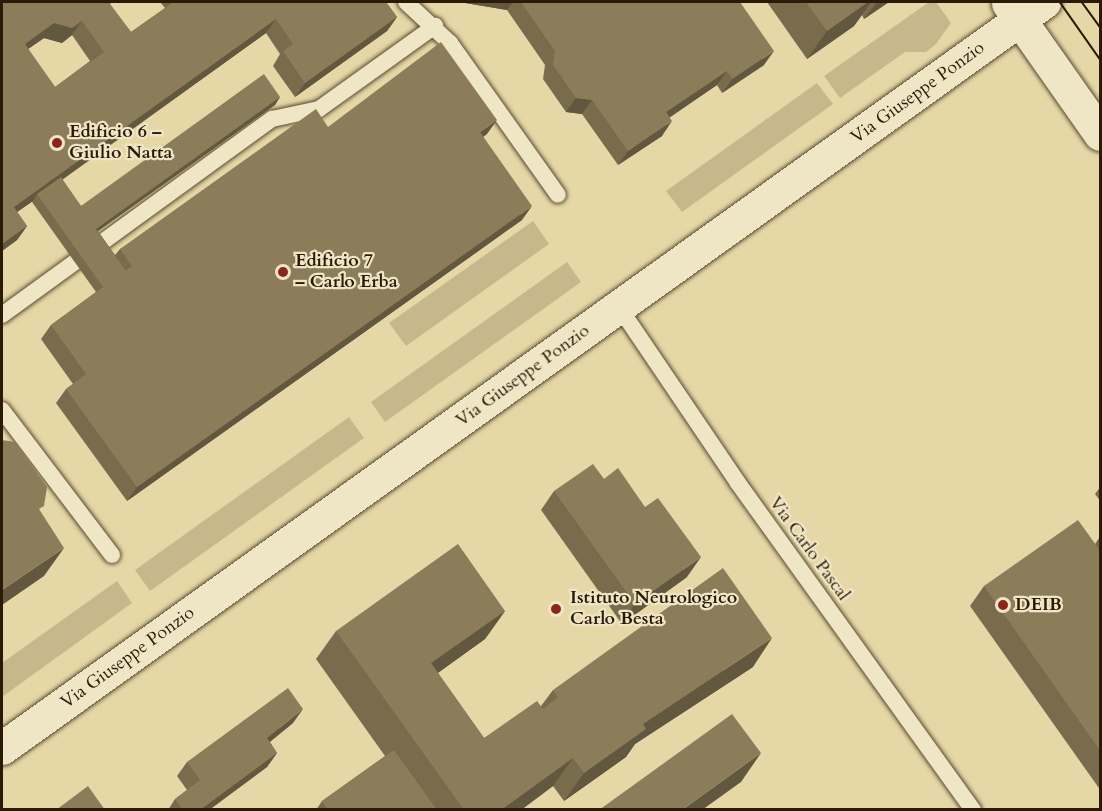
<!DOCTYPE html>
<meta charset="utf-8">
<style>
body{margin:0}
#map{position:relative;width:1102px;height:811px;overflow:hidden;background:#e6d8a6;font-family:Cardo,serif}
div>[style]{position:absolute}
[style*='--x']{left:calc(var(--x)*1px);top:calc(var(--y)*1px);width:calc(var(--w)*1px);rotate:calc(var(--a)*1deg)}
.green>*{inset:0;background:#c6b88b}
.roads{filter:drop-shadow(0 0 2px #594a2f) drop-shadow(0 0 2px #594a2f)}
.lane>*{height:16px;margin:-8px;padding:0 8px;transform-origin:8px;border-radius:8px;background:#efe6c5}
.secondary>*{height:33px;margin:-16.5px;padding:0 16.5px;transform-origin:16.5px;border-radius:16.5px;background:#efe6c5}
.tram>*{height:1.5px;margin:-0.75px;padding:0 0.75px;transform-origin:0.75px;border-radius:0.75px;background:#2a1a07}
.wall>*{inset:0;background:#786c4d}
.shaded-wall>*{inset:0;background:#62583f}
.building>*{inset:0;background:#8c7d5a}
.dots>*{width:16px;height:16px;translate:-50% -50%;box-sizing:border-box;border:3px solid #efe6c5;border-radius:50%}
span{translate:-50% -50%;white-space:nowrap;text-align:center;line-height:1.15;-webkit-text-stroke:4.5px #efe6c5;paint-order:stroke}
.street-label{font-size:18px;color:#2a1a07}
.poi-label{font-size:18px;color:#2a1a07;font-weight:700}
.left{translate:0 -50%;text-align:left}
.frame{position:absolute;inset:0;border:3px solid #2a1a07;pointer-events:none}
</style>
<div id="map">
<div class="green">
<div style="clip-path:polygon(929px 2px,936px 2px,951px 23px,936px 44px,926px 52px,905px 52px,840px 98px,824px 76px)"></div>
<div style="clip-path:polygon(817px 83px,833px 104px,682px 212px,666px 191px)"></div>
<div style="clip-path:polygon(533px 221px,549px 244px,406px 346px,389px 323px)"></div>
<div style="clip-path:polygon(567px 262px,581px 282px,385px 422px,371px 402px)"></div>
<div style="clip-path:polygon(349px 417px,364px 438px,150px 591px,135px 570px)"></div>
<div style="clip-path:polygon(117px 581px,132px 603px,2px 697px,2px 663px)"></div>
</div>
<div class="roads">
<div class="lane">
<div style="--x:406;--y:2;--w:60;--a:43"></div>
<div style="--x:450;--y:43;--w:186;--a:54.6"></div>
<div style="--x:619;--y:307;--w:212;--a:55.9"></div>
<div style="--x:738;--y:483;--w:403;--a:54.3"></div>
<div style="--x:2;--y:315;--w:334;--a:-36"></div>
<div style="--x:272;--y:119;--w:48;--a:-12"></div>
<div style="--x:319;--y:109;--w:143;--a:-35.6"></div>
<div style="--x:2;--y:410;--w:182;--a:52.8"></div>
</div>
<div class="secondary">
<div style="--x:1008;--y:3;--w:160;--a:54.9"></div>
<div style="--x:2;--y:748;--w:1282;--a:-35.6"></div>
</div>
</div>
<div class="tram">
<div style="--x:1060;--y:2;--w:70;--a:54.9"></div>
<div style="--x:1082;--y:2;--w:31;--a:54"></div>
</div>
<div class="wall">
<div style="clip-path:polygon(evenodd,2px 2px,112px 2px,110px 4px,131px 32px,165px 8px,160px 2px,386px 2px,397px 17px,387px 31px,295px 97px,273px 66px,280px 54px,266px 33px,62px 180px,81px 206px,280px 97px,275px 105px,98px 231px,115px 255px,120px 249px,328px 127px,487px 134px,483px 137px,522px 220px,127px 501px,56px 403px,66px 389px,73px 384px,41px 339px,51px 325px,96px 292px,32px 202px,33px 201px,17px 212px,27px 226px,17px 240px,2px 251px,2px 2px,72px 35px,90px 61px,55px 87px,28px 49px,44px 38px,62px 43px,72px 35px)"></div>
<div style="clip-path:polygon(459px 2px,740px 2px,764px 65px,722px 93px,717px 85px,669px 117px,662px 136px,618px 165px,582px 114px,566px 112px,543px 79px,545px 65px,507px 10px)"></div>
<div style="clip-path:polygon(767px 2px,889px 2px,864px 19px,862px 15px,854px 26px,807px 59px)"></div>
<div style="clip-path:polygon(604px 479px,645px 507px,687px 577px,622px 624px,541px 510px,554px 491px)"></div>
<div style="clip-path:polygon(1101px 486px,1101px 502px,1095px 494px)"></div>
<div style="clip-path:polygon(1101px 535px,1101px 791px,970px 606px,984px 586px,1095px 544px)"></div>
<div style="clip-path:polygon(505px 611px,485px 639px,438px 673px,484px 738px,541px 706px,553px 690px,753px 667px,635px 744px,626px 757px,564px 801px,553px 786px,521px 810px,316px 810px,322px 801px,385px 756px,316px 659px,336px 631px)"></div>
<div style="clip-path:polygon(293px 723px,270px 742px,277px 753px,267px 767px,209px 810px,168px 810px,175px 799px,187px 790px,177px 776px,187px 762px)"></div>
</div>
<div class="shaded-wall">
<div style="clip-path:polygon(459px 2px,513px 2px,507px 10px)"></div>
<div style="clip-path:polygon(868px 2px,871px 2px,854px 26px,807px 59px,827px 31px)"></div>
<div style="clip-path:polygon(877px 2px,889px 2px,864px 19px)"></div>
<div style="clip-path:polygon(397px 17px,387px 31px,295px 97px,305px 83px)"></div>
<div style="clip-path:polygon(276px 19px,266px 33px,39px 196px,37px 194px,33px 201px,4px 221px,14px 207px)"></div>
<div style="clip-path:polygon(82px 21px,72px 35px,62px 43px,44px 38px,15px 58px,25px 44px,54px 23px)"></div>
<div style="clip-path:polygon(774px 51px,764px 65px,722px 93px,732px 79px)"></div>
<div style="clip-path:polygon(727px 71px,717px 85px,656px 127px,666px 112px)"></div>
<div style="clip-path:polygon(280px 97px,275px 105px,91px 236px,96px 229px)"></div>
<div style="clip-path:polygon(576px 98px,592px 100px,582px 114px,566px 112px)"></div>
<div style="clip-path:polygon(497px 120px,487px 134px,470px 146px,480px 132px)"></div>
<div style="clip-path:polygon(672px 121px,662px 136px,618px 165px,628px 151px)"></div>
<div style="clip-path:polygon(532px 206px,522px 220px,127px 501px,137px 487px)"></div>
<div style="clip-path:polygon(27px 226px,17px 240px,2px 251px,2px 244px)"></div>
<div style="clip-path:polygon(64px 548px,44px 576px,2px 605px,2px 590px)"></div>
<div style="clip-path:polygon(701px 557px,687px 577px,622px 624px,635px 604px)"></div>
<div style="clip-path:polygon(505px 611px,485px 639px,411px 692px,431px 663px)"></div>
<div style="clip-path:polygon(772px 638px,753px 667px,635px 744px,626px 757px,564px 801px,584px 773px,643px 724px)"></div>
<div style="clip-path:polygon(303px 709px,293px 723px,257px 752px,267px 738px)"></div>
<div style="clip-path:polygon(277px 753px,267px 767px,209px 810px,200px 810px)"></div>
<div style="clip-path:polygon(761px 753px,741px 782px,702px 810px,682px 810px)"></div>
<div style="clip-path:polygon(573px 758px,553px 786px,521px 810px,501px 810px)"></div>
</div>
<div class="building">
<div style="clip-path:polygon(evenodd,2px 2px,108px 2px,131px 32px,174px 2px,386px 2px,397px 17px,305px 83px,283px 51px,293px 44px,276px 19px,14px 207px,27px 226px,2px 244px,2px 2px,82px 21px,104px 52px,55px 87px,25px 44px,54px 23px,72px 28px,82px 21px)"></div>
<div style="clip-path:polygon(521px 2px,740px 2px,774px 51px,732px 79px,727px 71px,666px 112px,672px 121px,628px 151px,592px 100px,576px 98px,553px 65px,555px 51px)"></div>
<div style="clip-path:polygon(806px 2px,868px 2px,827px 31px)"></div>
<div style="clip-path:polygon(441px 42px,497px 120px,480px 132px,532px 206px,137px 487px,66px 389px,86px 374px,51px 325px,132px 266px,120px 249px,316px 109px,328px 127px)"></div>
<div style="clip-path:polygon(264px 74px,280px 97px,96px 229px,126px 271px,103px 287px,37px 194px,61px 177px,81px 206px)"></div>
<div style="clip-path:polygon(2px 440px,15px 442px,47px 487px,44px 506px,39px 509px,64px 548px,2px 590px)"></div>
<div style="clip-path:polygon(593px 464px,604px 479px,618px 468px,645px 507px,658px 498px,701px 557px,635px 604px,554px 491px)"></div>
<div style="clip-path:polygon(1078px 520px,1101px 552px,1101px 752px,984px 586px)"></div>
<div style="clip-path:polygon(458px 544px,505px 611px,431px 663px,484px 738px,537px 701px,543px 709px,558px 697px,553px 690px,723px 568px,772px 638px,643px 724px,646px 729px,584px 773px,573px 758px,501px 810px,464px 810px,336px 631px)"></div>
<div style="clip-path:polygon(288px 688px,303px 709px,267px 738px,277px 753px,200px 810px,183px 810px,175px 799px,200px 780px,187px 762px)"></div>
<div style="clip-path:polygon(732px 714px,761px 753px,682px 810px,599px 810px)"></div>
<div style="clip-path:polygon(394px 750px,437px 810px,328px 810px,322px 801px)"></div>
<div style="clip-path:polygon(88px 786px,105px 810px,56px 810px)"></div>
</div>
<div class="dots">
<div style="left:57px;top:143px;background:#8f2418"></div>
<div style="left:283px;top:272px;background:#8f2418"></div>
<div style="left:1003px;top:605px;background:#8f2418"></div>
<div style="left:556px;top:609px;background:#8f2418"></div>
</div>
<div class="street-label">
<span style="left:918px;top:93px;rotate:-36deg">Via Giuseppe Ponzio</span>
<span style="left:523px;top:376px;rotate:-36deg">Via Giuseppe Ponzio</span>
<span style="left:809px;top:549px;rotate:54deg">Via Carlo Pascal</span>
<span style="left:128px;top:658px;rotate:-36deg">Via Giuseppe Ponzio</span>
</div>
<div class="poi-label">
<span class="left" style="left:69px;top:143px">Edificio 6 –<br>Giulio Natta</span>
<span class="left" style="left:295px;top:272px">Edificio 7<br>– Carlo Erba</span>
<span class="left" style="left:570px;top:609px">Istituto Neurologico<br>Carlo Besta</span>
<span class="left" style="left:1015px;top:605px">DEIB</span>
</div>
<div class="frame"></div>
</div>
